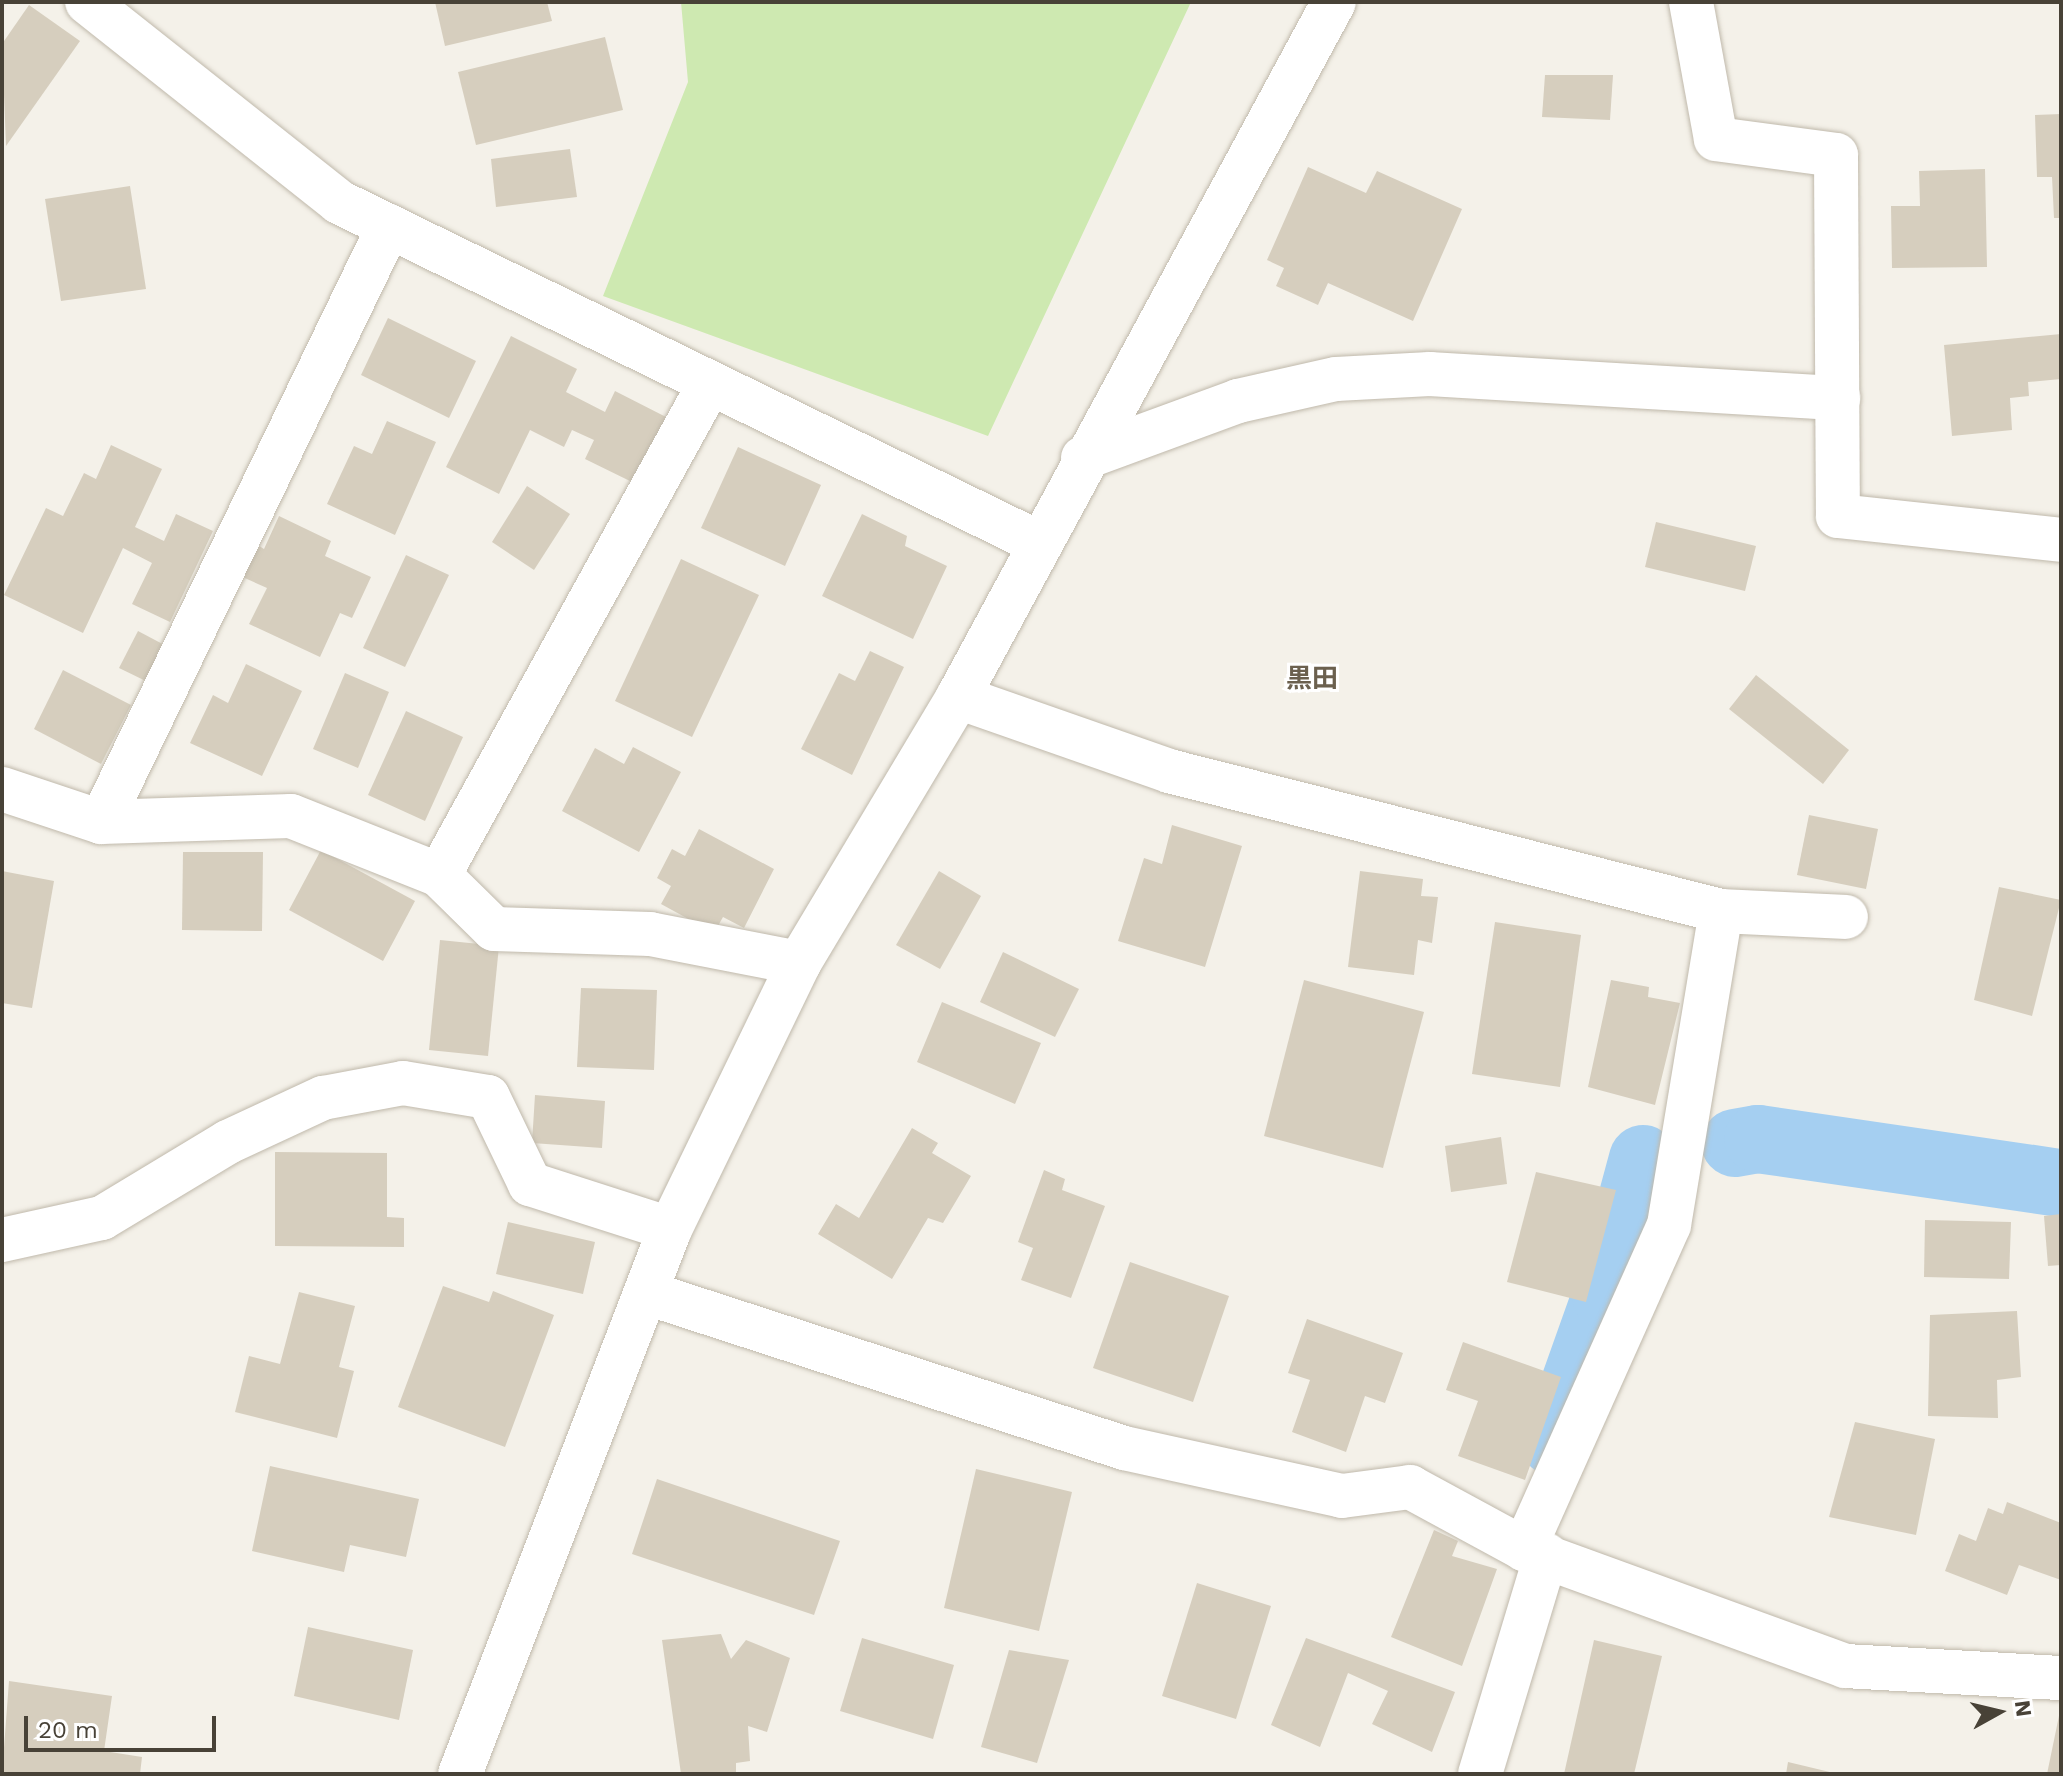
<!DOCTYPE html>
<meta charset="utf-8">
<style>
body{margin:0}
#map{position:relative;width:2063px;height:1776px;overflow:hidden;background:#f4f1e9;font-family:"Work Sans","Noto Sans JP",sans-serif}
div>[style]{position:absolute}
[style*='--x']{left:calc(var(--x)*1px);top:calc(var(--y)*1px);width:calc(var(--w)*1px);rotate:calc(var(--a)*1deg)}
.green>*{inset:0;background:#cee9b1}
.canal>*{height:68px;margin:-34px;padding:0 34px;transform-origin:34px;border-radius:34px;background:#a5cff1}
.building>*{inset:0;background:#d6cebe}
.roads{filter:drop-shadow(0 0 2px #c0b9ab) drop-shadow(0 0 2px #c0b9ab)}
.minor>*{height:44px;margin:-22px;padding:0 22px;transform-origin:22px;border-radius:22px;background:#fff}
span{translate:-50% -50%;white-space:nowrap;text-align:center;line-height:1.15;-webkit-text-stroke:6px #fff;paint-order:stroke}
.quarter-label{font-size:26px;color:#6b604e;font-weight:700}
.frame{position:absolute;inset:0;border:4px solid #484237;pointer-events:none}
.north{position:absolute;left:1959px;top:1672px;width:80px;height:80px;-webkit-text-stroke:6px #fff;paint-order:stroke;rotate:82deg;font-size:22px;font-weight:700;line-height:32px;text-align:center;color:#484237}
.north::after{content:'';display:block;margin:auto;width:28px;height:36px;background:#484237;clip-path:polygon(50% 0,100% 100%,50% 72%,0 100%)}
.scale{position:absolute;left:24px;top:1716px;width:192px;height:36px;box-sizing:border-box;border:4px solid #484237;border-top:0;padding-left:10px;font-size:24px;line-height:28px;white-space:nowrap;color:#484237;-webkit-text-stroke:6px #fff;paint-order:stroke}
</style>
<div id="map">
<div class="green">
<div style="clip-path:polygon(681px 2px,1191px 2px,988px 436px,603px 296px,688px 82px)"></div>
</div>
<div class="canal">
<div style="--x:1735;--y:1143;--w:23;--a:-10"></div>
<div style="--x:1758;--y:1139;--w:306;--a:8.3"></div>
<div style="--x:1554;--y:1442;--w:155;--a:-70.4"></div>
<div style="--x:1606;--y:1296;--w:142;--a:-74.9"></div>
</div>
<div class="building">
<div style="clip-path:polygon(435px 2px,547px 2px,552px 21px,445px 46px)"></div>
<div style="clip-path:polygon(29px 5px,80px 41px,6px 146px,2px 44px)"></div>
<div style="clip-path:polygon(605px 37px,623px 110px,476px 145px,458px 72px)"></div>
<div style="clip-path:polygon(1545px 75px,1613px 75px,1610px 120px,1542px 117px)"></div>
<div style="clip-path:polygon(2061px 114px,2061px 218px,2054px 218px,2052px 177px,2037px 177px,2035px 115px)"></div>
<div style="clip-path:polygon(570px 149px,577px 197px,496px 207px,491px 159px)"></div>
<div style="clip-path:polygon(1308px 167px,1366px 193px,1377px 171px,1462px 209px,1413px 321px,1328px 283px,1318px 305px,1276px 286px,1284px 268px,1267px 260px)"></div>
<div style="clip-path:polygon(1985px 169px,1987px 267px,1892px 268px,1891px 206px,1920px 206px,1919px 171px)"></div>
<div style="clip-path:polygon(130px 186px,146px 289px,61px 301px,45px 199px)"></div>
<div style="clip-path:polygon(388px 318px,476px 361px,449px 418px,361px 375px)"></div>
<div style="clip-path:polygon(2061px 334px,2061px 379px,2028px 382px,2029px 396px,2010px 398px,2012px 430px,1952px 436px,1944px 345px)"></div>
<div style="clip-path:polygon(511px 336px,577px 369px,566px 392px,605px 412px,615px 391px,666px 417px,634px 483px,585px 459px,594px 440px,572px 430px,564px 447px,530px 430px,499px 494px,446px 467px)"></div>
<div style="clip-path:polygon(387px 421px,436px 442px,395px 535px,327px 504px,354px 446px,372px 454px)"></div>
<div style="clip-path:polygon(111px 445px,162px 469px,135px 527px,164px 541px,176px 514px,213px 531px,170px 622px,132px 604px,152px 563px,123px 548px,83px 633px,4px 595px,46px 508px,63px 516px,84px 473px,96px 479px)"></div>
<div style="clip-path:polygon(738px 447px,821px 485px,785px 566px,701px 528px)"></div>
<div style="clip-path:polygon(527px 486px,570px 514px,534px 570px,492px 542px)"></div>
<div style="clip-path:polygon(862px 514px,907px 536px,905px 546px,947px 566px,913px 639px,822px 596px)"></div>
<div style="clip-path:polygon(279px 516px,331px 541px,325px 556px,371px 577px,352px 618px,340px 613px,320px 657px,249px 624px,267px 588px,238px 575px,253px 542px,264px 549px)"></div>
<div style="clip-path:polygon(1656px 522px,1756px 546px,1745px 591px,1645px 567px)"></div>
<div style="clip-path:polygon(406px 555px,449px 575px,405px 667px,363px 648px)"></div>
<div style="clip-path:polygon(681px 559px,759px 595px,692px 737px,615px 701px)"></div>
<div style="clip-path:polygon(138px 631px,172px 649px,154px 685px,119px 668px)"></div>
<div style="clip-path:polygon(870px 651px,904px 667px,852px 775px,801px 749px,839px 673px,855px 681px)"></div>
<div style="clip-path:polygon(246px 664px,302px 691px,262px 776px,190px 743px,213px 695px,228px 703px)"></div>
<div style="clip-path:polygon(63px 670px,131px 705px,101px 764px,34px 729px)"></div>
<div style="clip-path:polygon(345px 673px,389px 692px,358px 768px,313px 749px)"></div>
<div style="clip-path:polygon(1756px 675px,1849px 750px,1823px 784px,1729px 709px)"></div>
<div style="clip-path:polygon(406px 711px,463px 737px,425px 821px,368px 795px)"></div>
<div style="clip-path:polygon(633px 747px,681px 772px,639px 852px,562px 811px,595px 748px,624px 764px)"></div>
<div style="clip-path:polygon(1809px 815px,1878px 829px,1866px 889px,1797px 875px)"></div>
<div style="clip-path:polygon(1172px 825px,1242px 846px,1205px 967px,1118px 941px,1144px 858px,1162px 864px)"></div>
<div style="clip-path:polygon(699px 829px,774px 869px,744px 928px,723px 917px,714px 933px,661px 904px,671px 886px,657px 878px,672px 849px,685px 856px)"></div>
<div style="clip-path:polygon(321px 850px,415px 901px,383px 961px,289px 910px)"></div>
<div style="clip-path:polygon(183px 852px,263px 852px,262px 931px,182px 930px)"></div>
<div style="clip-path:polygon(2px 871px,54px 881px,32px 1008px,2px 1003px)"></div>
<div style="clip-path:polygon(939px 871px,981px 896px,940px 969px,896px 945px)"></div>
<div style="clip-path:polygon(1360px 871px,1423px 879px,1421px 896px,1438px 897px,1432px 943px,1418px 940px,1414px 975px,1348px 967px)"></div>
<div style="clip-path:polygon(1999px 887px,2061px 900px,2032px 1016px,1974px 1000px)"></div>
<div style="clip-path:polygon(1495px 922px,1581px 935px,1560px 1087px,1472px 1074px)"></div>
<div style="clip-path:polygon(440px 940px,499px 946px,488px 1056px,429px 1050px)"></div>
<div style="clip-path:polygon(1003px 952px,1079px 989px,1055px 1037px,980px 1002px)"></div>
<div style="clip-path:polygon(1304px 980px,1424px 1012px,1383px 1168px,1264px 1136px)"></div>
<div style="clip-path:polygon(1611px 980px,1649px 987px,1648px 997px,1680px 1003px,1655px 1105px,1588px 1087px)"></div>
<div style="clip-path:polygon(581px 988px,657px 990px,654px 1070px,577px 1067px)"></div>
<div style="clip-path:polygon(942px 1002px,1041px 1043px,1015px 1104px,917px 1062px)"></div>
<div style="clip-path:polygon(535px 1095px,605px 1101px,602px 1148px,532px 1143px)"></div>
<div style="clip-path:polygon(912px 1128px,938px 1143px,932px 1153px,971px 1176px,943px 1223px,928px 1218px,892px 1279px,818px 1234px,836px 1204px,859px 1218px)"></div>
<div style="clip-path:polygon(1501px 1137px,1507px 1184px,1451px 1192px,1445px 1146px)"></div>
<div style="clip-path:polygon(275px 1152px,387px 1153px,387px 1217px,404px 1218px,404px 1247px,275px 1246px)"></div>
<div style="clip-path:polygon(1044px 1170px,1065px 1179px,1062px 1190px,1105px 1206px,1071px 1298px,1021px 1280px,1033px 1248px,1018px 1242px)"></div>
<div style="clip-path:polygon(1536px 1172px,1616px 1190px,1586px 1302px,1507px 1282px)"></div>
<div style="clip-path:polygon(2061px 1214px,2061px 1265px,2048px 1266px,2044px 1216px)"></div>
<div style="clip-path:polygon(1925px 1220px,2011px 1222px,2009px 1279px,1924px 1277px)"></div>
<div style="clip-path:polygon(508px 1222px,595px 1242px,583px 1294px,496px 1274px)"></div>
<div style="clip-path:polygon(1130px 1262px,1229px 1296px,1193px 1402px,1093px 1368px)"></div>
<div style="clip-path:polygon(443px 1286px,489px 1302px,493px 1291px,554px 1315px,505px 1447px,398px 1407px)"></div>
<div style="clip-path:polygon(299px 1292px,355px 1306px,339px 1367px,354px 1371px,337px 1438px,235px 1412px,249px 1356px,280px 1364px)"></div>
<div style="clip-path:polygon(2017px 1311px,2021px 1377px,1997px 1380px,1998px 1418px,1928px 1416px,1930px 1315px)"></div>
<div style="clip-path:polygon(1307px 1319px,1403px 1353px,1385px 1403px,1365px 1396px,1346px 1452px,1292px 1432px,1310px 1380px,1288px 1373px)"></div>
<div style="clip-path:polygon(1463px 1342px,1561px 1377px,1525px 1480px,1458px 1456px,1478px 1401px,1446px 1390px)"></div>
<div style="clip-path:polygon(1855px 1422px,1935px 1439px,1916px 1535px,1829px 1517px)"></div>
<div style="clip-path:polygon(270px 1466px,419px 1499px,406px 1557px,350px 1545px,344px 1572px,252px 1551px)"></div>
<div style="clip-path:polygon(976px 1469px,1072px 1492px,1039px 1631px,944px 1608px)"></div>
<div style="clip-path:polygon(657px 1479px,840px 1541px,814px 1615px,632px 1554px)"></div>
<div style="clip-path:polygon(2007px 1502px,2061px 1523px,2061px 1580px,2019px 1565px,2007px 1595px,1945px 1571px,1959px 1534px,1976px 1541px,1988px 1508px,2003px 1514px)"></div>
<div style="clip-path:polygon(1434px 1530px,1458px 1541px,1452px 1556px,1497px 1569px,1462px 1666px,1391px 1637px)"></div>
<div style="clip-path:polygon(1197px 1583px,1271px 1606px,1236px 1719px,1162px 1696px)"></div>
<div style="clip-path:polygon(308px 1627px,413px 1650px,399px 1720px,294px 1696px)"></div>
<div style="clip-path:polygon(721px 1634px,731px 1659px,746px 1640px,790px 1658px,767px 1732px,748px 1726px,750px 1761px,736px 1763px,736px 1774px,681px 1774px,662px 1640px)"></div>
<div style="clip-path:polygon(862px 1638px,954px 1665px,933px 1739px,840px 1711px)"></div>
<div style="clip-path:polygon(1306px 1638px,1455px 1692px,1432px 1752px,1372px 1724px,1388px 1691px,1348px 1673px,1320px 1747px,1271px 1725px)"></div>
<div style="clip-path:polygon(1594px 1640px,1662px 1656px,1634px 1774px,1564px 1774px)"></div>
<div style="clip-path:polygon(1009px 1650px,1069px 1660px,1037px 1763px,981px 1747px)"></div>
<div style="clip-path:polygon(9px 1681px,112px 1696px,104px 1751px,142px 1757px,140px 1774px,2px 1774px)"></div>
<div style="clip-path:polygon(2060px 1711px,2061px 1774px,2047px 1774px)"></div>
<div style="clip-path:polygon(1788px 1762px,1834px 1773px,1834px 1774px,1786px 1774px)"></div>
</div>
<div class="roads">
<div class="minor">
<div style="--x:87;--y:2;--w:322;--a:38.4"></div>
<div style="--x:339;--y:202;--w:776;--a:25.97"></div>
<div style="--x:1691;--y:2;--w:139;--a:79.7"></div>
<div style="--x:1716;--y:139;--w:121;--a:7.6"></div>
<div style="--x:1836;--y:155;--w:361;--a:89.7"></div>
<div style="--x:1838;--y:516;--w:224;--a:6.1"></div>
<div style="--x:1083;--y:458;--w:165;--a:-20.2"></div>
<div style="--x:1238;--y:401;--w:100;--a:-12.7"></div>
<div style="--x:1336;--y:379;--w:94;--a:-3"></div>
<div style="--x:1430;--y:374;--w:409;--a:3.4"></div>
<div style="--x:958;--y:697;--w:224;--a:19.3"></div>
<div style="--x:1169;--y:771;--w:569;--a:14.23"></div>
<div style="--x:1721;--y:911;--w:318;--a:99.4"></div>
<div style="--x:1669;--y:1225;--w:355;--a:114.1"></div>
<div style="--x:2;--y:789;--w:104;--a:18.4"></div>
<div style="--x:101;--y:822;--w:190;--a:-1.8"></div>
<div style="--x:291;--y:816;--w:159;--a:21.7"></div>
<div style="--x:439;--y:875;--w:77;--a:44.5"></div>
<div style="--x:494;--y:929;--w:156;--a:1.8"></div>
<div style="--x:650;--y:934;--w:152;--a:11"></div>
<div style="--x:101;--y:822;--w:662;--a:-64.21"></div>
<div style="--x:439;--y:875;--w:562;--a:-61.15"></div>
<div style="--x:1721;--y:911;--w:125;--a:2.7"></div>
<div style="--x:2;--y:1240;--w:102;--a:-12.4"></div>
<div style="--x:102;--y:1218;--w:147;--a:-31.1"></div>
<div style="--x:228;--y:1142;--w:105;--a:-24.9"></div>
<div style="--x:323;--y:1098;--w:81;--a:-10.6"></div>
<div style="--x:403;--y:1083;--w:86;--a:9.4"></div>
<div style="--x:488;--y:1097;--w:97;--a:64.2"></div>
<div style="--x:530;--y:1184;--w:147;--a:17.8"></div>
<div style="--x:647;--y:1293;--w:502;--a:18"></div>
<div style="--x:1124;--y:1448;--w:223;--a:12.4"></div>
<div style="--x:1342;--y:1496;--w:69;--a:-7.5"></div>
<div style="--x:1410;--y:1487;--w:130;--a:28.5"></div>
<div style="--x:1524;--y:1549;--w:342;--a:20"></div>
<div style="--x:1845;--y:1666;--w:216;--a:3.2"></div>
<div style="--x:460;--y:1774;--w:584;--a:-68.93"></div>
<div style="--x:670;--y:1229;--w:296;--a:-64.1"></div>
<div style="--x:799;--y:963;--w:310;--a:-59.1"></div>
<div style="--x:958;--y:697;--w:790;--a:-61.59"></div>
<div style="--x:1480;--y:1774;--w:229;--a:-73.2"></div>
</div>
</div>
<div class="quarter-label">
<span style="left:1312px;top:679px">黒田</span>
</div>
<div class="frame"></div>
<div class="north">N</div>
<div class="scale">20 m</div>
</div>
